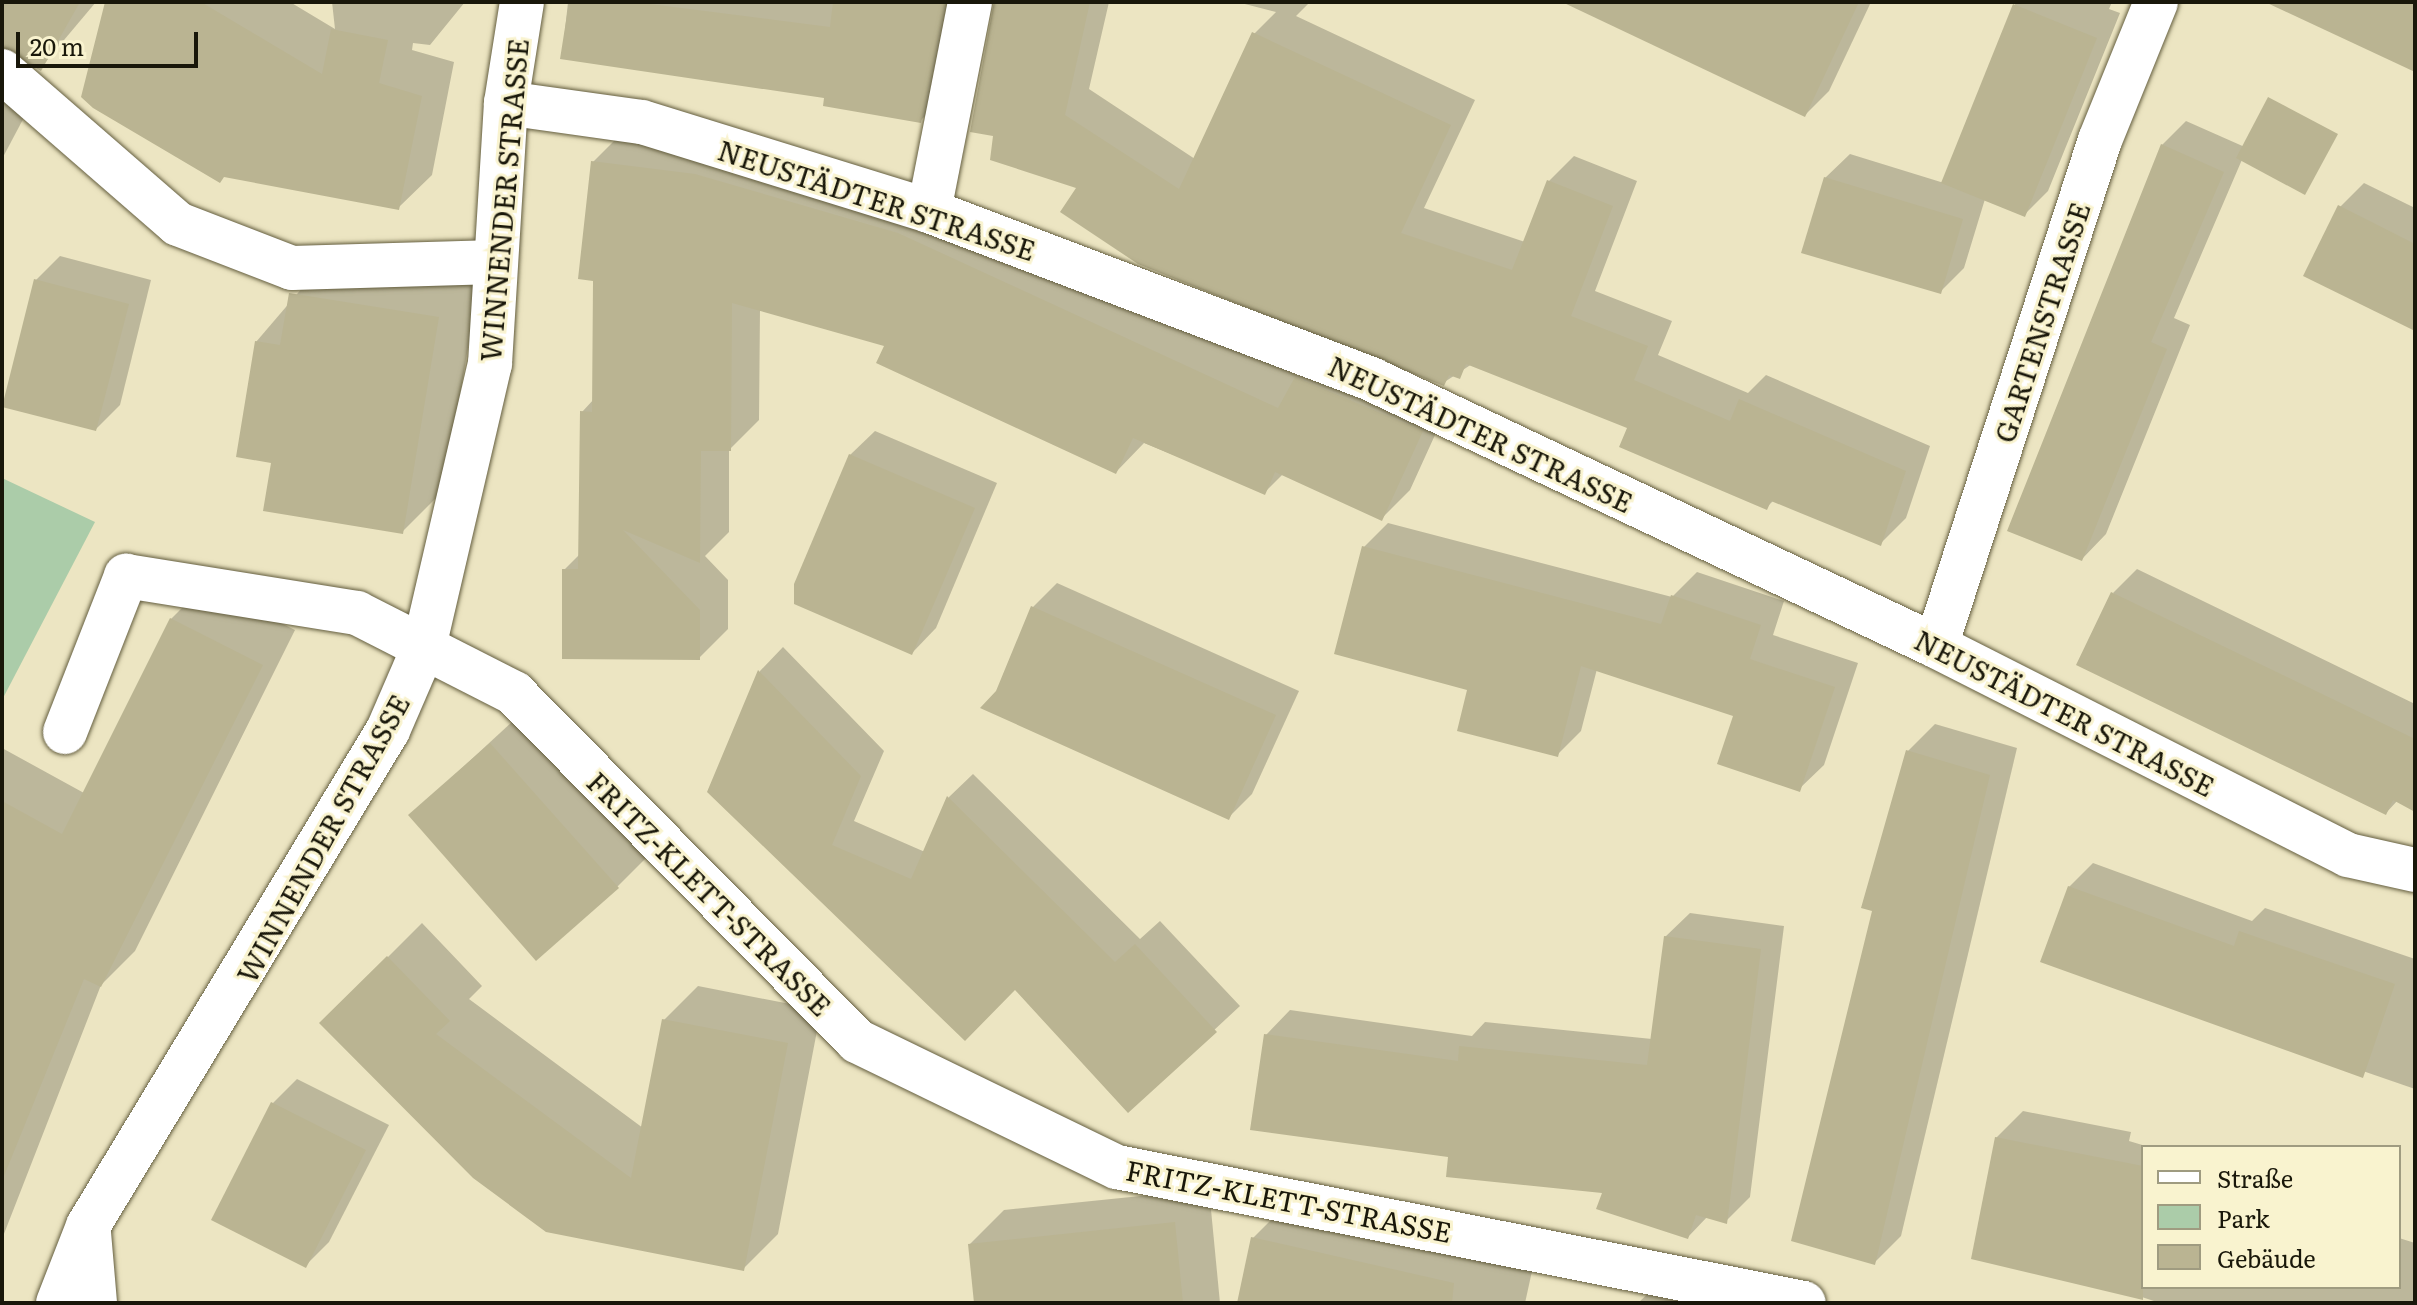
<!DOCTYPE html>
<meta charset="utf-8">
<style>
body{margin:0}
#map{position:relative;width:2417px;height:1305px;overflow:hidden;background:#ece5c2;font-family:Literata,serif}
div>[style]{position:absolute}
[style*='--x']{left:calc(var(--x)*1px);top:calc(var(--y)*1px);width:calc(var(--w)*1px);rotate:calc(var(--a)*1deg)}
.green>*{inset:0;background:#abcca9}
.shadow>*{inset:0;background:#0003}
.building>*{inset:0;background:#bab492}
.roads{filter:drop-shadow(0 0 2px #645e3f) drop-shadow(0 0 2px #645e3f)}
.minor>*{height:44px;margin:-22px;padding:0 22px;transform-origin:22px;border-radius:22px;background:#fff}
span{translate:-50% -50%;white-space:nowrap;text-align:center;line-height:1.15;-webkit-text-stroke:6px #f9f3cf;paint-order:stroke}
.street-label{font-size:28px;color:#19170a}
.frame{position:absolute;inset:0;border:4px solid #19170a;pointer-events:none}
.legend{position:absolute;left:2141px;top:1145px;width:260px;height:144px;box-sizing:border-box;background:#f9f3cf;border:2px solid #9f9b80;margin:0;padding:10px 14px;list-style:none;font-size:24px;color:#19170a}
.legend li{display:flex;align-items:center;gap:16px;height:40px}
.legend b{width:40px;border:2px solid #9f9b80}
.scale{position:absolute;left:16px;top:32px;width:182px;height:36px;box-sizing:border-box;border:4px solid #19170a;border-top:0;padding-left:10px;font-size:24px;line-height:28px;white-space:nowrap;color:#19170a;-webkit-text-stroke:6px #f9f3cf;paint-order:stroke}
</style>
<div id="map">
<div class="green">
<div style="clip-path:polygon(2px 478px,95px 522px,2px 700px)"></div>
</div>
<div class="shadow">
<div style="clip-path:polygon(2px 2px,96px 2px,43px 65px,2px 25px)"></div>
<div style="clip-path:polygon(107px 2px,290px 2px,335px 29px,332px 2px,465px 2px,430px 45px,413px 43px,412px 50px,454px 62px,432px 175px,398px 208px)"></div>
<div style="clip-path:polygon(568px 2px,964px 2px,945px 96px,920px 121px,826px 96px,562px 58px)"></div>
<div style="clip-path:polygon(995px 2px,1109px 2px,1089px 89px,1195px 159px,1254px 34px,1276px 12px,1237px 2px,1310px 2px,1296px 16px,1475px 100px,1424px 208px,1525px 242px,1549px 181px,1574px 156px,1637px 181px,1595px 291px,1672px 321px,1658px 355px,1748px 393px,1766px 375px,1930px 446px,1906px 518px,1881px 543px,1774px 500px,1766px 508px,1630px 427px,1472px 364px,1443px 383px,1079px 187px,995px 135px)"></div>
<div style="clip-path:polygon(1643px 2px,1871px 2px,1829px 91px,1805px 115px)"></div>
<div style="clip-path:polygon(2016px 2px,2112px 2px,2109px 9px,2120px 13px,2048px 191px,2024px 215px,1985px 199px,1964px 268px,1940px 292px,1825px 178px,1850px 154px,1944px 183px)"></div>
<div style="clip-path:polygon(2px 92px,29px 108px,2px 159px)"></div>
<div style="clip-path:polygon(2186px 121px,2247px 148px,2174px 318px,2190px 325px,2106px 534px,2082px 559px,2162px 145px)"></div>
<div style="clip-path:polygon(622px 133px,929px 205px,1299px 376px,1326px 349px,1450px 402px,1410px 490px,1381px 519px,1283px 474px,1265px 492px,1144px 443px,1116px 472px,886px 345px,760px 309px,759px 420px,729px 450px,729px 532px,705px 556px,728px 580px,728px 629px,699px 658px,564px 570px,580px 554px,582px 412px,594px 399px,593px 162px)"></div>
<div style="clip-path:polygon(2364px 183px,2415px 208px,2415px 330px,2340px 207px)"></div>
<div style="clip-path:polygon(333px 252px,480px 276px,444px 490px,402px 532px,273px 461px,256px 342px)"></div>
<div style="clip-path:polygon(60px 256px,151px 280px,120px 405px,96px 429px,36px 280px)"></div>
<div style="clip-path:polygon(875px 431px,997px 483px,936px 628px,912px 653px,850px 455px)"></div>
<div style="clip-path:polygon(1388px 523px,1672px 597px,1697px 572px,1784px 601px,1773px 635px,1858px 663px,1824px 765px,1799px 789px,1735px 715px,1597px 669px,1581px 731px,1557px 755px,1470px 688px,1364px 547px)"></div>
<div style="clip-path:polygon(2137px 569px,2415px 704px,2415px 809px,2398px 800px,2386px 813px,2113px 593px)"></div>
<div style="clip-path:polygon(1057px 583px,1299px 691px,1252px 794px,1228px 818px,998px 692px,1033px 607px)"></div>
<div style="clip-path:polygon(205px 585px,295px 630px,135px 951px,101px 985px,2px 1239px,2px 748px,84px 793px,171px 619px)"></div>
<div style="clip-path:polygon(783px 647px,884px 751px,854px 821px,925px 852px,949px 797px,973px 774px,1140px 939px,1160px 921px,1240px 1006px,1128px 1110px,1015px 988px,709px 792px,760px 671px)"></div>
<div style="clip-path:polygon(525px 710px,651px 853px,617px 887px,411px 815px)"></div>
<div style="clip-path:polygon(1935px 724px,2017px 748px,1901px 1236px,1874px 1263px,1874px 910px,1908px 751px)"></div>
<div style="clip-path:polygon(2093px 863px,2252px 921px,2265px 908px,2415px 959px,2415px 1089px,2043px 961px,2069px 887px)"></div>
<div style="clip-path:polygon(1690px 913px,1784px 926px,1750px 1197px,1726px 1221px,1708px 1216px,1688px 1237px,1604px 1191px,1450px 1155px,1266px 1035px,1290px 1010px,1472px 1036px,1485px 1022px,1652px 1039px,1665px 937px)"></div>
<div style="clip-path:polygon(422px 923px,482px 986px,469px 999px,643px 1128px,664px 1020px,698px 986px,821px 1010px,778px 1234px,743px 1269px,322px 1023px)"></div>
<div style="clip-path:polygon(297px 1079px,389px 1125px,329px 1242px,305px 1266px,273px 1103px)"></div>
<div style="clip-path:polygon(2023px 1111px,2131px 1132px,2129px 1141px,2149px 1147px,2143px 1147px,2143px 1287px,2399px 1287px,2399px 1238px,2415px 1243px,2415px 1303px,2160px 1303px,2093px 1281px,1996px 1138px)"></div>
<div style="clip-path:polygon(1209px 1189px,1220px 1303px,976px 1303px,970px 1244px,1004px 1210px)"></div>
<div style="clip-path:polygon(1277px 1214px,1532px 1271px,1525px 1303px,1239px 1303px,1253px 1238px)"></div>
<div style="clip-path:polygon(1655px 1287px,1731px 1303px,1638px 1303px)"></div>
</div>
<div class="building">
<div style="clip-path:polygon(2px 2px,80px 2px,41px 71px,2px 47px)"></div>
<div style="clip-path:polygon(105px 2px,201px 2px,322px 74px,331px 29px,388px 40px,379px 83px,422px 96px,399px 210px,224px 177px,220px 183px,93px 108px,81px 97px)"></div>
<div style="clip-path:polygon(569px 2px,634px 2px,830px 27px,833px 2px,945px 2px,921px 123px,823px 106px,824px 98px,560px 59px)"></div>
<div style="clip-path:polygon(994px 2px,1090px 2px,1065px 115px,1179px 189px,1252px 32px,1451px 125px,1401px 233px,1512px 270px,1547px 180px,1613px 206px,1571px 316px,1648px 346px,1634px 380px,1730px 421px,1739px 399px,1906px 471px,1881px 546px,1771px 501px,1767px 510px,1619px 447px,1627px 428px,1466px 364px,1460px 379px,1449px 375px,1444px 386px,1138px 264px,1060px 212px,1076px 188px,990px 160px,993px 136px,970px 132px)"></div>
<div style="clip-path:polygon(1562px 2px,1859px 2px,1805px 117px)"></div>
<div style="clip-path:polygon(2265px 2px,2415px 2px,2415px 72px)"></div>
<div style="clip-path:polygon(2013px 4px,2097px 38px,2025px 217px,1941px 183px)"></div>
<div style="clip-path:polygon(2268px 97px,2338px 134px,2305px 195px,2236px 158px)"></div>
<div style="clip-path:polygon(2161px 144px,2224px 172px,2151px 342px,2167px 349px,2082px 561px,2007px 531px)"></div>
<div style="clip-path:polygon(591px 161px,695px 174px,898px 233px,1278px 408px,1295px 377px,1423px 431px,1382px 521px,1275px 472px,1265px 495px,1133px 438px,1116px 474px,876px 363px,884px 346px,732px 303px,731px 451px,701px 451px,700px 563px,623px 530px,700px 610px,700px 660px,562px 659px,562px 569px,578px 569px,580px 411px,592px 412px,593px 281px,578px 279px)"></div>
<div style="clip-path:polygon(1824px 177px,1963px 219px,1941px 294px,1801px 253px)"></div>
<div style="clip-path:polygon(2338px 205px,2415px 244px,2415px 331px,2303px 276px)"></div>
<div style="clip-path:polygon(34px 279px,129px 304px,96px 431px,2px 407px)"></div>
<div style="clip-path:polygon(289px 293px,439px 317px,403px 534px,263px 511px,271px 463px,236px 457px,255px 341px,280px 345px)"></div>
<div style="clip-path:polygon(849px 454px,975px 508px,912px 655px,794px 604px,794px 584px)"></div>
<div style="clip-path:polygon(1362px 546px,1661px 624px,1671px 595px,1761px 625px,1750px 659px,1835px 687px,1800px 792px,1717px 764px,1733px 716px,1581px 666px,1558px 757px,1457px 731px,1467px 690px,1334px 654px)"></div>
<div style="clip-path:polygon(2111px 592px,2415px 739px,2415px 812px,2393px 800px,2386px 815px,2076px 665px)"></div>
<div style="clip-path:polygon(1031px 606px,1276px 715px,1229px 820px,980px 708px,996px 691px)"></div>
<div style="clip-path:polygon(170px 618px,263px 665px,101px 987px,84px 979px,2px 1181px,2px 801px,62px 834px)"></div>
<div style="clip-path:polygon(758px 670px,861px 776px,832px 845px,911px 879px,947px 796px,1115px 962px,1135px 944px,1217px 1032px,1128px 1113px,1015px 990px,965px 1041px,707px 792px)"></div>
<div style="clip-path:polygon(490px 743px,619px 888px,536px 961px,408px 815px)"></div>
<div style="clip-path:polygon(1906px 750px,1990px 775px,1875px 1265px,1791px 1241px,1872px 911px,1861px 908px)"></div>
<div style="clip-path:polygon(2068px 886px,2234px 946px,2239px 931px,2395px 984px,2363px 1078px,2040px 962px)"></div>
<div style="clip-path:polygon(1664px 936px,1761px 949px,1727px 1224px,1696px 1215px,1688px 1239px,1596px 1209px,1602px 1193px,1446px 1177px,1448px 1157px,1250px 1130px,1264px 1034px,1458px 1061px,1459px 1046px,1647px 1065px)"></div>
<div style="clip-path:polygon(387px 956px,450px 1021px,436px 1034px,631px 1178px,662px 1019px,788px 1043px,744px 1271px,546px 1232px,473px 1178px,319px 1023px)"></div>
<div style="clip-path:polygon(271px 1102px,366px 1150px,306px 1268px,211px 1220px)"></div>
<div style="clip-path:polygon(1995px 1137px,2143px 1166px,2143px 1300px,1971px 1259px)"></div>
<div style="clip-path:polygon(1175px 1222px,1183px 1303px,974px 1303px,968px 1244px)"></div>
<div style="clip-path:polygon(1251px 1237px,1454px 1283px,1452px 1303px,1237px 1303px)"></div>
</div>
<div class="roads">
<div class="minor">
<div style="--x:2;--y:71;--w:233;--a:41"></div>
<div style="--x:178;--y:224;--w:122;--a:21.1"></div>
<div style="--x:292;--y:268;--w:204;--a:-1.7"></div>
<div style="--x:506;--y:103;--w:137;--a:8"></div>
<div style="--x:642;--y:122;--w:300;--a:17.2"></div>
<div style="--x:929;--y:211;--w:475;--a:20.8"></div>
<div style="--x:1373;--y:380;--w:623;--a:25.29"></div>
<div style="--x:1936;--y:646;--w:462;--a:26.9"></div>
<div style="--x:2348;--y:855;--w:69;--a:12.6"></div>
<div style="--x:929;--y:211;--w:213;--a:-78.9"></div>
<div style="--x:1936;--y:646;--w:532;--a:-72.04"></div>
<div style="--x:2100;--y:140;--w:149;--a:-67.9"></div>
<div style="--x:65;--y:732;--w:168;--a:-68.6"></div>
<div style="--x:126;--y:576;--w:234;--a:9.1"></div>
<div style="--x:357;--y:613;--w:176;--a:27"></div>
<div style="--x:514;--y:693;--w:489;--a:45.4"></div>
<div style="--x:857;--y:1041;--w:289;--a:25.9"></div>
<div style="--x:1117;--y:1167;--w:700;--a:11.2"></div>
<div style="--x:89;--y:1233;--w:70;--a:85.1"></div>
<div style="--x:58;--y:1303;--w:83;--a:-68.7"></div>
<div style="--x:88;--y:1226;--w:580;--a:-58.83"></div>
<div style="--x:388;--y:730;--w:90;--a:-66.6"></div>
<div style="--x:424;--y:647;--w:291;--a:-76.9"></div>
<div style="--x:490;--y:364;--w:261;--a:-86.5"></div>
<div style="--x:506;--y:103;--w:102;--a:-81"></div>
</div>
</div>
<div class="street-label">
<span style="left:877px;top:199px;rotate:18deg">NEUSTÄDTER STRASSE</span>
<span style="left:503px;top:200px;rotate:-85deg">WINNENDER STRASSE</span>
<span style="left:2041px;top:322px;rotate:-72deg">GARTENSTRASSE</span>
<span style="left:1481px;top:433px;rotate:25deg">NEUSTÄDTER STRASSE</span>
<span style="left:2065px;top:712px;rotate:27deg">NEUSTÄDTER STRASSE</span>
<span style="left:322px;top:838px;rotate:-61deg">WINNENDER STRASSE</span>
<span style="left:710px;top:893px;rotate:45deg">FRITZ-KLETT-STRASSE</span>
<span style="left:1289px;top:1200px;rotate:11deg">FRITZ-KLETT-STRASSE</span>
</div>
<div class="frame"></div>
<ul class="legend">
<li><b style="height:10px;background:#fff"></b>Straße</li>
<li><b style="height:22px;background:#abcca9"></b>Park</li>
<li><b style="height:22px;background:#bab492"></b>Gebäude</li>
</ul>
<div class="scale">20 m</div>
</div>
